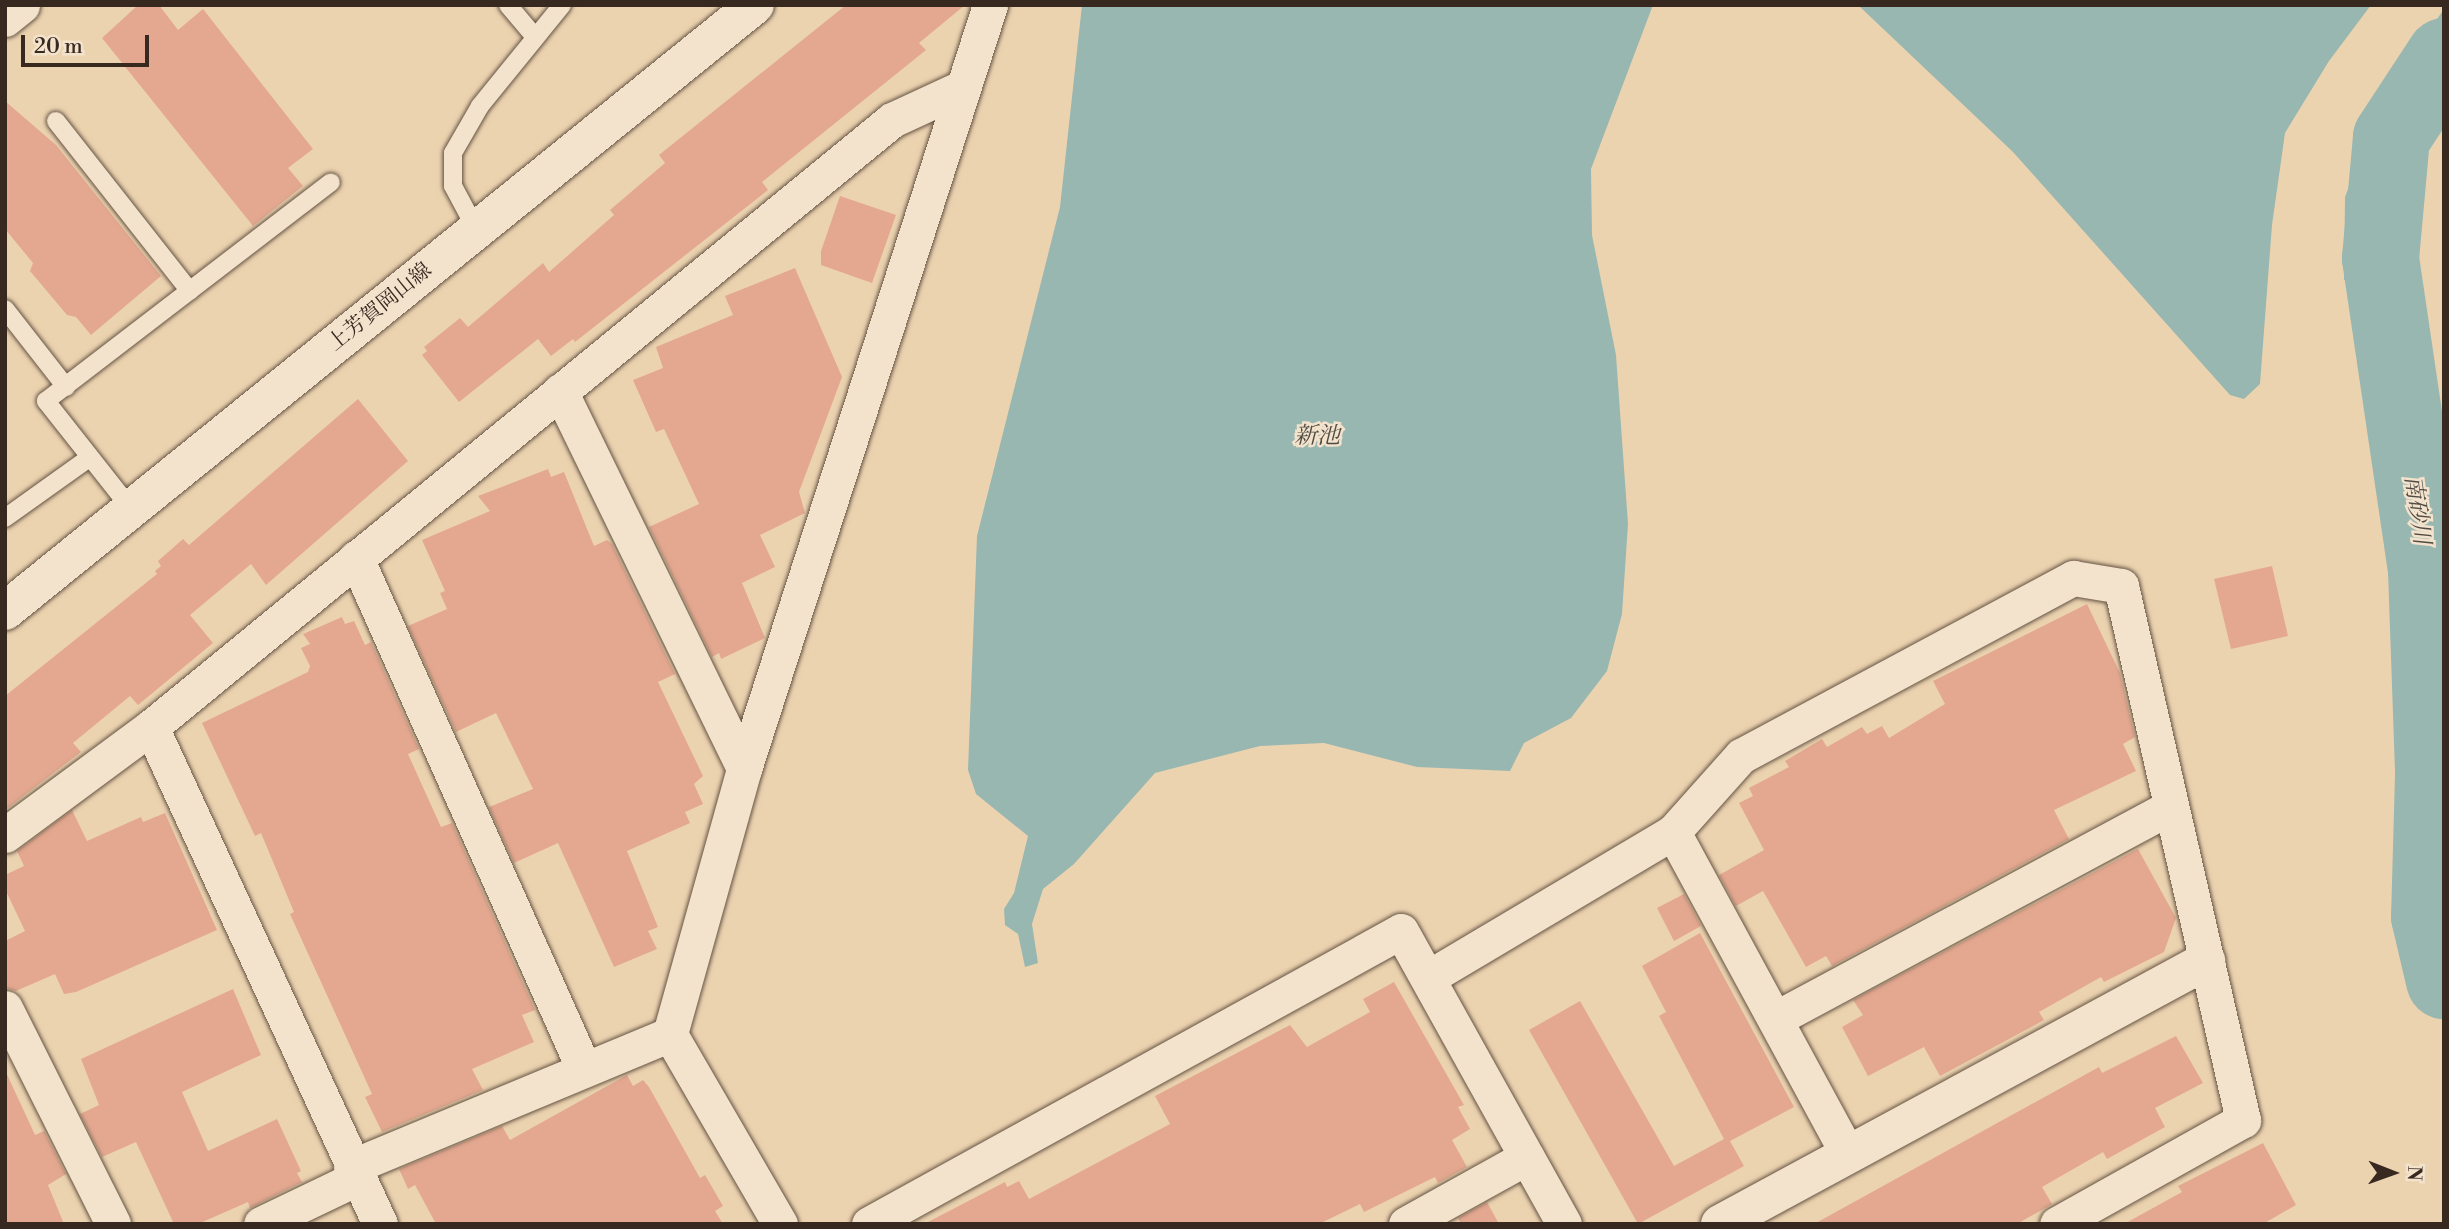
<!DOCTYPE html>
<meta charset="utf-8">
<style>
body{margin:0}
#map{position:relative;width:2449px;height:1229px;overflow:hidden;background:#ecd3b0;font-family:"Libre Bodoni","Noto Serif JP",serif}
div>[style]{position:absolute}
[style*='--x']{left:calc(var(--x)*1px);top:calc(var(--y)*1px);width:calc(var(--w)*1px);rotate:calc(var(--a)*1deg)}
.water>*{inset:0;background:#99b7b1}
.river>*{height:77px;margin:-38.5px;padding:0 38.5px;transform-origin:38.5px;border-radius:38.5px;background:#99b7b1}
.building>*{inset:0;background:#e4a890}
.roads{filter:drop-shadow(0 0 2px #655444) drop-shadow(0 0 2px #655444)}
.service>*{height:18px;margin:-9px;padding:0 9px;transform-origin:9px;border-radius:9px;background:#f3e2cc}
.minor>*{height:35px;margin:-17.5px;padding:0 17.5px;transform-origin:17.5px;border-radius:17.5px;background:#f3e2cc}
.tertiary>*{height:38px;margin:-19px;padding:0 19px;transform-origin:19px;border-radius:19px;background:#f3e2cc}
.secondary>*{height:38px;margin:-19px;padding:0 19px;transform-origin:19px;border-radius:19px;background:#f3e2cc}
span{translate:-50% -50%;white-space:nowrap;text-align:center;line-height:1.15;-webkit-text-stroke:5px #f3e2cc;paint-order:stroke}
.street-label{font-size:21px;color:#382920}
.water-label{font-size:23px;color:#504c44;font-style:italic}
.frame{position:absolute;inset:0;border:7px solid #382920;pointer-events:none}
.north{position:absolute;left:2358px;top:1138px;width:70px;height:70px;-webkit-text-stroke:5px #f3e2cc;paint-order:stroke;rotate:91deg;font-size:19px;font-weight:700;line-height:28px;text-align:center;color:#382920}
.north::after{content:'';display:block;margin:auto;width:24px;height:32px;background:#382920;clip-path:polygon(50% 0,100% 100%,50% 72%,0 100%)}
.scale{position:absolute;left:21px;top:35px;width:128px;height:32px;box-sizing:border-box;border:4px solid #382920;border-top:0;padding-left:9px;font-size:21px;line-height:24px;white-space:nowrap;color:#382920;-webkit-text-stroke:5px #f3e2cc;paint-order:stroke}
</style>
<div id="map">
<div class="water">
<div style="clip-path:polygon(1082px 5px,1653px 5px,1591px 169px,1592px 235px,1616px 355px,1628px 524px,1622px 614px,1607px 671px,1571px 718px,1524px 743px,1510px 771px,1417px 767px,1324px 743px,1260px 746px,1155px 773px,1074px 864px,1043px 889px,1032px 924px,1038px 963px,1025px 967px,1018px 934px,1005px 925px,1004px 909px,1014px 893px,1028px 836px,976px 794px,968px 770px,977px 536px,1060px 207px)"></div>
<div style="clip-path:polygon(1858px 5px,2371px 5px,2329px 61px,2285px 133px,2272px 225px,2260px 384px,2244px 399px,2230px 395px,2013px 152px)"></div>
<div style="clip-path:polygon(2444px 9px,2444px 113px,2408px 170px,2402px 215px,2417px 271px,2344px 280px,2345px 197px,2382px 99px)"></div>
</div>
<div class="river">
<div style="--x:2444;--y:56;--w:97;--a:123.2"></div>
<div style="--x:2391;--y:137;--w:121;--a:95.2"></div>
<div style="--x:2380;--y:258;--w:315;--a:81.6"></div>
<div style="--x:2426;--y:570;--w:205;--a:88"></div>
<div style="--x:2433;--y:775;--w:141;--a:91.6"></div>
<div style="--x:2429;--y:916;--w:66;--a:76.8"></div>
</div>
<div class="building">
<div style="clip-path:polygon(138px 5px,159px 5px,178px 30px,203px 9px,313px 149px,288px 168px,303px 186px,253px 226px,102px 38px)"></div>
<div style="clip-path:polygon(846px 5px,965px 5px,919px 43px,926px 50px,762px 182px,768px 190px,575px 342px,573px 339px,551px 356px,538px 339px,459px 402px,422px 355px,427px 351px,424px 347px,460px 318px,468px 327px,543px 263px,549px 272px,614px 215px,610px 210px,665px 163px,659px 155px)"></div>
<div style="clip-path:polygon(5px 101px,56px 145px,161px 276px,91px 335px,76px 317px,67px 315px,30px 271px,33px 263px,5px 229px)"></div>
<div style="clip-path:polygon(840px 196px,896px 215px,872px 283px,821px 265px,821px 251px)"></div>
<div style="clip-path:polygon(795px 268px,842px 377px,799px 492px,805px 513px,760px 535px,775px 567px,742px 583px,765px 638px,721px 659px,719px 653px,712px 657px,649px 527px,699px 504px,664px 429px,656px 432px,633px 380px,663px 368px,656px 347px,733px 315px,725px 296px)"></div>
<div style="clip-path:polygon(358px 399px,408px 461px,266px 585px,251px 564px,190px 615px,213px 643px,138px 705px,130px 696px,73px 743px,81px 752px,5px 810px,5px 696px,157px 574px,155px 571px,161px 566px,158px 561px,183px 539px,189px 545px)"></div>
<div style="clip-path:polygon(548px 469px,551px 477px,564px 472px,594px 546px,607px 540px,612px 544px,675px 674px,658px 682px,703px 776px,694px 784px,703px 804px,685px 812px,690px 823px,627px 851px,658px 927px,648px 931px,657px 949px,614px 967px,558px 843px,514px 863px,489px 807px,533px 789px,496px 713px,456px 732px,408px 626px,447px 609px,440px 593px,445px 591px,422px 540px,490px 511px,478px 496px)"></div>
<div style="clip-path:polygon(2272px 566px,2288px 636px,2231px 649px,2214px 579px)"></div>
<div style="clip-path:polygon(2087px 604px,2120px 673px,2135px 737px,2123px 744px,2136px 771px,2054px 810px,2069px 839px,1832px 966px,1826px 956px,1806px 967px,1763px 891px,1736px 906px,1719px 875px,1764px 850px,1739px 803px,1753px 796px,1749px 788px,1789px 767px,1785px 761px,1822px 739px,1827px 747px,1862px 727px,1867px 734px,1882px 726px,1889px 738px,1945px 704px,1933px 681px)"></div>
<div style="clip-path:polygon(342px 617px,345px 624px,354px 621px,365px 645px,371px 642px,419px 749px,408px 754px,441px 827px,452px 823px,535px 1010px,522px 1015px,534px 1042px,472px 1069px,483px 1090px,382px 1132px,365px 1097px,372px 1094px,290px 914px,294px 912px,261px 833px,255px 836px,202px 723px,308px 672px,310px 666px,301px 648px,310px 644px,303px 634px)"></div>
<div style="clip-path:polygon(72px 810px,87px 841px,141px 817px,143px 822px,165px 813px,217px 930px,76px 992px,64px 994px,55px 974px,16px 991px,5px 988px,5px 941px,25px 931px,5px 889px,5px 875px,24px 866px,17px 851px)"></div>
<div style="clip-path:polygon(2138px 849px,2176px 918px,2164px 952px,2104px 982px,2101px 977px,2039px 1012px,2044px 1020px,1940px 1076px,1924px 1047px,1868px 1076px,1842px 1027px,1863px 1015px,1853px 1000px)"></div>
<div style="clip-path:polygon(1684px 894px,1701px 926px,1674px 941px,1657px 908px)"></div>
<div style="clip-path:polygon(1700px 933px,1794px 1107px,1730px 1141px,1744px 1166px,1638px 1224px,1529px 1030px,1580px 1001px,1674px 1166px,1724px 1139px,1659px 1016px,1666px 1012px,1642px 966px)"></div>
<div style="clip-path:polygon(1394px 982px,1464px 1105px,1458px 1107px,1470px 1129px,1452px 1140px,1467px 1167px,1438px 1183px,1435px 1177px,1364px 1212px,1360px 1204px,1319px 1224px,924px 1224px,1005px 1182px,1007px 1187px,1019px 1181px,1029px 1199px,1170px 1124px,1155px 1096px,1290px 1025px,1307px 1047px,1370px 1012px,1363px 999px)"></div>
<div style="clip-path:polygon(233px 989px,261px 1055px,182px 1092px,208px 1151px,277px 1119px,301px 1171px,297px 1173px,302px 1182px,250px 1208px,248px 1202px,198px 1224px,174px 1224px,136px 1142px,102px 1157px,80px 1114px,99px 1105px,81px 1059px)"></div>
<div style="clip-path:polygon(2176px 1036px,2203px 1083px,2155px 1108px,2165px 1127px,2107px 1159px,2103px 1152px,2042px 1187px,2052px 1204px,2017px 1224px,1814px 1224px,2099px 1067px,2102px 1073px)"></div>
<div style="clip-path:polygon(5px 1070px,35px 1135px,44px 1131px,66px 1174px,48px 1185px,64px 1224px,5px 1224px)"></div>
<div style="clip-path:polygon(627px 1075px,633px 1086px,643px 1080px,649px 1087px,700px 1178px,705px 1175px,723px 1206px,715px 1211px,723px 1224px,436px 1224px,415px 1185px,408px 1189px,399px 1169px,502px 1126px,510px 1140px)"></div>
<div style="clip-path:polygon(2263px 1143px,2296px 1205px,2263px 1224px,2124px 1224px,2182px 1192px,2178px 1186px)"></div>
<div style="clip-path:polygon(1487px 1202px,1499px 1224px,1461px 1224px,1458px 1218px)"></div>
</div>
<div class="roads">
<div class="service">
<div style="--x:508;--y:5;--w:42;--a:49.8"></div>
<div style="--x:56;--y:121;--w:216;--a:51.8"></div>
<div style="--x:476;--y:229;--w:49;--a:-118.1"></div>
<div style="--x:453;--y:186;--w:33;--a:-90"></div>
<div style="--x:453;--y:153;--w:54;--a:-60.1"></div>
<div style="--x:480;--y:106;--w:130;--a:-50.9"></div>
<div style="--x:5;--y:309;--w:99;--a:52"></div>
<div style="--x:132;--y:510;--w:139;--a:-128.3"></div>
<div style="--x:46;--y:401;--w:359;--a:-37.5"></div>
<div style="--x:5;--y:518;--w:103;--a:-35.5"></div>
</div>
<div class="minor">
<div style="--x:5;--y:19;--w:22;--a:-39"></div>
<div style="--x:560;--y:391;--w:420;--a:64"></div>
<div style="--x:356;--y:558;--w:557;--a:65.96"></div>
<div style="--x:151;--y:727;--w:547;--a:65.26"></div>
<div style="--x:1673;--y:832;--w:366;--a:61.5"></div>
<div style="--x:5;--y:835;--w:182;--a:-36.5"></div>
<div style="--x:151;--y:727;--w:958;--a:-39.32"></div>
<div style="--x:892;--y:120;--w:78;--a:-24.9"></div>
<div style="--x:1429;--y:977;--w:284;--a:-30.7"></div>
<div style="--x:1673;--y:832;--w:102;--a:-48.2"></div>
<div style="--x:1741;--y:756;--w:377;--a:-28.2"></div>
<div style="--x:2073;--y:578;--w:49;--a:9.5"></div>
<div style="--x:2121;--y:586;--w:548;--a:77.13"></div>
<div style="--x:2243;--y:1120;--w:213;--a:150.8"></div>
<div style="--x:5;--y:1008;--w:241;--a:63.4"></div>
<div style="--x:1775;--y:1019;--w:449;--a:-28.2"></div>
<div style="--x:351;--y:1167;--w:346;--a:-22.6"></div>
<div style="--x:261;--y:1224;--w:106;--a:-25.6"></div>
<div style="--x:780;--y:1224;--w:220;--a:-120.1"></div>
<div style="--x:670;--y:1034;--w:275;--a:-74.4"></div>
<div style="--x:744;--y:769;--w:803;--a:-72.15"></div>
<div style="--x:869;--y:1224;--w:607;--a:-28.84"></div>
<div style="--x:1401;--y:931;--w:335;--a:60.9"></div>
<div style="--x:1406;--y:1224;--w:138;--a:-29"></div>
</div>
<div class="tertiary">
<div style="--x:1720;--y:1224;--w:553;--a:-28.42"></div>
</div>
<div class="secondary">
<div style="--x:5;--y:611;--w:964;--a:-38.94"></div>
</div>
</div>
<div class="street-label">
<span style="left:380px;top:307px;rotate:-39deg">上芳賀岡山線</span>
</div>
<div class="water-label">
<span style="left:1317px;top:436px">新池</span>
<span style="left:2417px;top:510px;rotate:82deg">南砂川</span>
</div>
<div class="frame"></div>
<div class="north">N</div>
<div class="scale">20 m</div>
</div>
